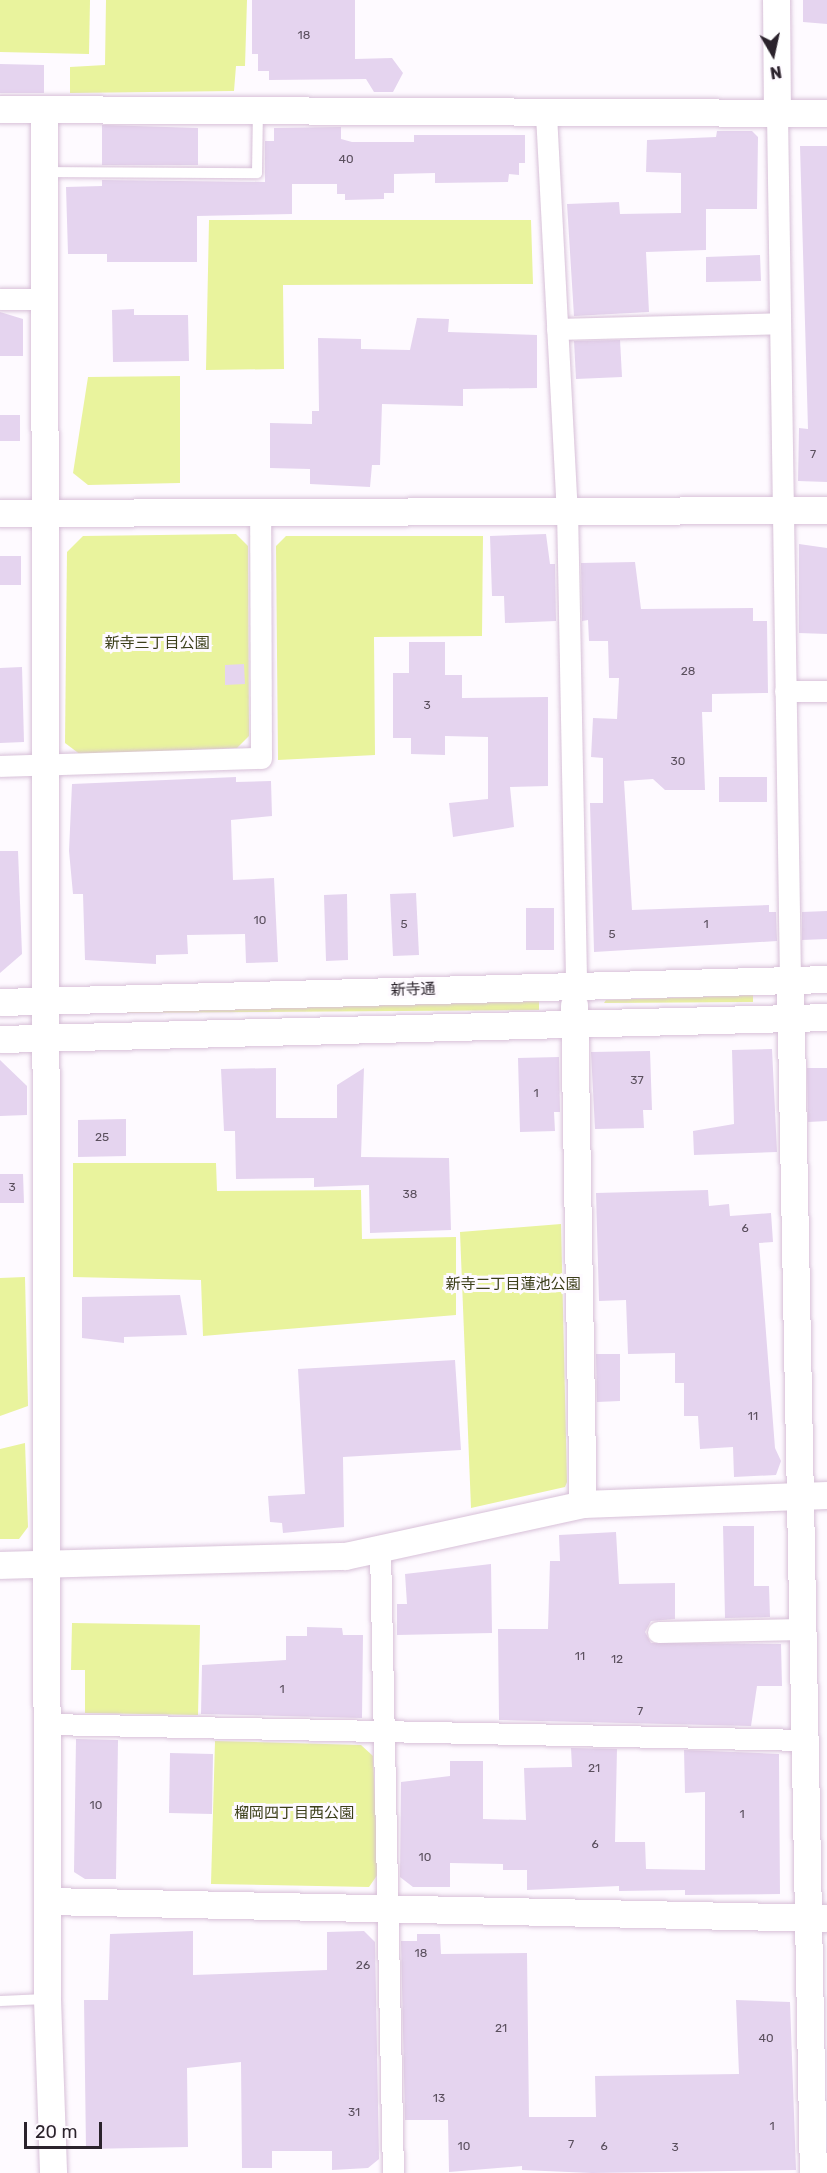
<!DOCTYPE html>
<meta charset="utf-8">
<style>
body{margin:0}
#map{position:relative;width:827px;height:2173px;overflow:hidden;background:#fefaff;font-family:Rubik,"Noto Sans JP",sans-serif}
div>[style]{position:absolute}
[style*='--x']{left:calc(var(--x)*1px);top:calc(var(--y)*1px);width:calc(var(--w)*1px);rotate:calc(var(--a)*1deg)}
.green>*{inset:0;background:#e9f39d}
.building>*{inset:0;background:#e5d4ef}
.roads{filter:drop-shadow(0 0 2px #d7c0d8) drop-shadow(0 0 2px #d7c0d8)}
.service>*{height:10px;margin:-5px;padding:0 5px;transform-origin:5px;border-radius:5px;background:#fff}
.minor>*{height:21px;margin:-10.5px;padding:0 10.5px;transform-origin:10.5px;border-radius:10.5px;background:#fff}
.tertiary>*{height:27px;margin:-13.5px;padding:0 13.5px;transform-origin:13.5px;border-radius:13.5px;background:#fff}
span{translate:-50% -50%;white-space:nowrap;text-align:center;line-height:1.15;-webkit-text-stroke:6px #fefaff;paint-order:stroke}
.number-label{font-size:12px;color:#5a4f5d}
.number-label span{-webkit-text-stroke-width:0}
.park-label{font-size:15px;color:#3b3e19}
.street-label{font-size:15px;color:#2b232c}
.north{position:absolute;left:743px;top:24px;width:60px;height:60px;-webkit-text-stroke:4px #fefaff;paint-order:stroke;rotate:171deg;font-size:16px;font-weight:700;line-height:24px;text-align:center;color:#2b232c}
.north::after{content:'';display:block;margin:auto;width:21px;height:27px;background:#2b232c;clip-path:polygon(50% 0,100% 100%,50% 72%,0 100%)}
.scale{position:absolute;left:24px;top:2122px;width:78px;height:27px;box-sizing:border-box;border:3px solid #2b232c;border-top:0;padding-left:8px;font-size:18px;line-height:21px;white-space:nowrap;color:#2b232c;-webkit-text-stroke:4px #fefaff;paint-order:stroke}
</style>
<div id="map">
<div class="green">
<div style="clip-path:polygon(0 0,90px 0,89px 54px,0 52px)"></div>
<div style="clip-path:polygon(106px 0,247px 0,245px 66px,236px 66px,234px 91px,70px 93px,70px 67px,105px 65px)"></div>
<div style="clip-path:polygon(209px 220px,531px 220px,533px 284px,283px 285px,284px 369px,206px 370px)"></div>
<div style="clip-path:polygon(180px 376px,180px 483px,88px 485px,73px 473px,88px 377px)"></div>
<div style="clip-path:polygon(236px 534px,248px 546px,249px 736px,237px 748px,81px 755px,65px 743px,67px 552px,83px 536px)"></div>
<div style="clip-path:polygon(286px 536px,483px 536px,482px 636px,374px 637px,375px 755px,278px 760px,276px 546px)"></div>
<div style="clip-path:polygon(753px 995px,753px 1002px,604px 1003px,606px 1000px)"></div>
<div style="clip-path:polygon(539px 1001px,539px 1010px,95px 1013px)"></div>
<div style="clip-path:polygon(73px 1163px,216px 1163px,217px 1191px,361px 1190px,362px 1239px,456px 1237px,456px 1315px,203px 1336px,201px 1280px,73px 1277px)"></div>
<div style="clip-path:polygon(561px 1224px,567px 1482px,565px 1487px,471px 1508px,460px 1232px)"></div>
<div style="clip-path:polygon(25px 1277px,28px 1406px,0 1416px,0 1278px)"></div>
<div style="clip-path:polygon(25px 1443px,28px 1527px,19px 1539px,0 1539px,0 1449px)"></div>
<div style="clip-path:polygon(72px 1623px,200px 1625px,198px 1715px,85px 1713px,85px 1670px,71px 1670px)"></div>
<div style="clip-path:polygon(215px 1741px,361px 1745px,373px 1756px,378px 1874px,369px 1887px,211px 1884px)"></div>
</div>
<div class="building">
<div style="clip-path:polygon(252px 0,355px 0,355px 59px,392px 58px,403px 73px,393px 92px,374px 92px,366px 79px,269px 80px,269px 71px,258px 71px,258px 54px,252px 54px)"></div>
<div style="clip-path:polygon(803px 0,827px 0,827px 24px,803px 22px)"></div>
<div style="clip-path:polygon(0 64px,44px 65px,44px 93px,0 93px)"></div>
<div style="clip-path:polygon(102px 125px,198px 128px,198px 165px,102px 165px)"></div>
<div style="clip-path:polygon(341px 127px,341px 139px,352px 142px,414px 142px,414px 135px,525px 135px,525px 163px,519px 163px,519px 175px,509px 174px,508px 182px,435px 183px,435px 173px,394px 174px,394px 193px,384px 193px,384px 199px,345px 200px,345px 194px,337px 194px,337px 184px,292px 184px,292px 214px,197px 216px,197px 262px,107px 262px,107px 254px,68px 254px,66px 187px,102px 186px,102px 180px,265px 182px,265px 141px,274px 141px,274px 128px)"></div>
<div style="clip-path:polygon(717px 131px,752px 131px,758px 137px,757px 209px,706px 209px,706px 250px,646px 252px,649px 312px,574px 316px,567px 204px,619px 202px,620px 214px,681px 213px,681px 173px,646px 172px,647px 140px,716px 137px)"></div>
<div style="clip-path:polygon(800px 146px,827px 146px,827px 482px,798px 481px,799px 428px,808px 429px)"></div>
<div style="clip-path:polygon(760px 255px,761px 281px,706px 282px,706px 257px)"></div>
<div style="clip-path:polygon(134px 309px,134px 315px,188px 315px,189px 361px,113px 362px,112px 310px)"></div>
<div style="clip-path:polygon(0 312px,23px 319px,23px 356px,0 356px)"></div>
<div style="clip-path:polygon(417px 318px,449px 319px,448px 332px,537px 335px,537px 388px,463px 389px,463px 406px,382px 404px,380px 465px,372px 465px,370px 487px,310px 484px,310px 469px,270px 468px,270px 423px,312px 424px,312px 411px,319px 411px,318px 338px,361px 339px,361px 349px,410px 350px)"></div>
<div style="clip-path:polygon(620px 340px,622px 377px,576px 379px,574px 341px)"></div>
<div style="clip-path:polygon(0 415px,20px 415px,20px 441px,0 441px)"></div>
<div style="clip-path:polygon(546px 534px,550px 564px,555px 564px,556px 621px,505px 623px,504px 596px,492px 596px,490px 536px)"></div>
<div style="clip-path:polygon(799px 544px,827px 548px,827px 634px,799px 633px)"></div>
<div style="clip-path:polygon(0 556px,21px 556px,21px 585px,0 585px)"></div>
<div style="clip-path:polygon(635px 562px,641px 609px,753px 608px,753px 621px,767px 621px,768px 693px,712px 694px,712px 712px,702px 712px,705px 790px,665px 790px,653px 779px,624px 781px,632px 910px,769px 905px,769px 912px,776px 912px,777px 941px,594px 952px,590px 803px,603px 803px,603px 758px,591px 757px,593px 718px,617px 719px,619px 678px,609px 678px,608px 641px,589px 641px,588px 620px,582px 621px,581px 563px)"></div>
<div style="clip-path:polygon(409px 642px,445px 642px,445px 675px,462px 675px,462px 698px,548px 697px,548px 786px,510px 787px,514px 827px,453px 837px,449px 803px,488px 799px,488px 737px,445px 736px,445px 755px,411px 754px,411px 738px,393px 738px,393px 673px,409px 673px)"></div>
<div style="clip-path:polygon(244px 664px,245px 684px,225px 685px,225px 665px)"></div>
<div style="clip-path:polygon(22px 667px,24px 742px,0 743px,0 668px)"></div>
<div style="clip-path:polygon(236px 777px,236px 782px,271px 781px,272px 816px,231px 820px,233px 880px,274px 878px,278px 962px,246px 963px,245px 934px,187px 935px,188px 954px,156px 955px,156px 964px,85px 960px,83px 894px,73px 894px,69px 851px,72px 784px)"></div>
<div style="clip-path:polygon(719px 777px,767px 777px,767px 802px,719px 802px)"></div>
<div style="clip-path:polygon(0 851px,18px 851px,22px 954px,0 973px)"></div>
<div style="clip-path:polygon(416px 893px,419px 955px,393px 956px,390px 894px)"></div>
<div style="clip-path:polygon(347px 894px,348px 960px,326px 961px,324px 895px)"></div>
<div style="clip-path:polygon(526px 908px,554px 908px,554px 950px,526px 950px)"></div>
<div style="clip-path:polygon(827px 911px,827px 939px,802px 940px,802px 912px)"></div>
<div style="clip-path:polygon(772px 1049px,777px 1152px,694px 1155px,693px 1131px,734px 1124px,732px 1050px)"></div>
<div style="clip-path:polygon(650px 1051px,652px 1110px,643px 1110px,644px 1128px,595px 1129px,591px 1052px)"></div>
<div style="clip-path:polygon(559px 1057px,560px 1112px,554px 1112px,555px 1131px,520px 1132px,518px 1058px)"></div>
<div style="clip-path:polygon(0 1060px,27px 1086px,27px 1115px,0 1116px)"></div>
<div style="clip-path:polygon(276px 1068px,276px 1118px,337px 1118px,337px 1085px,364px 1068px,361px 1157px,449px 1158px,451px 1230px,370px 1233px,369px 1185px,314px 1187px,314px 1178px,236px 1179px,235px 1131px,224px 1131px,221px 1069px)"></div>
<div style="clip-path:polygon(807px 1068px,827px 1068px,827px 1121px,808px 1122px)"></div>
<div style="clip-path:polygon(126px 1119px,126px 1156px,78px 1157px,78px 1120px)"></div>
<div style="clip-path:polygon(0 1174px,23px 1174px,24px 1203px,0 1203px)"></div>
<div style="clip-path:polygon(708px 1190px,709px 1206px,729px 1204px,730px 1216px,771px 1213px,773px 1242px,759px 1243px,775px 1448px,781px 1461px,776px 1475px,734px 1477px,733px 1447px,700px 1449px,698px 1416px,684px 1416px,684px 1383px,675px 1383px,675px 1353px,628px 1354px,626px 1300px,599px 1301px,596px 1193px)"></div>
<div style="clip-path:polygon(180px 1295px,187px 1335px,124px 1337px,124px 1343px,82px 1338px,82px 1297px)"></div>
<div style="clip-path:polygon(596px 1354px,620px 1354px,620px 1401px,597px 1402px)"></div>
<div style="clip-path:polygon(455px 1360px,461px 1450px,343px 1457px,344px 1527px,283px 1533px,282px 1523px,270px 1522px,268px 1496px,305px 1494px,298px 1369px)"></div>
<div style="clip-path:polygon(723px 1526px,754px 1526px,754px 1586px,769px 1586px,770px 1617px,725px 1618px)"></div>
<div style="clip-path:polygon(616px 1532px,619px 1584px,675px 1583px,675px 1619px,651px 1621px,645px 1632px,651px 1643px,781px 1644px,782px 1686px,757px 1686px,751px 1726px,499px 1720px,498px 1629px,548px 1629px,550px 1561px,560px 1561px,559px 1535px)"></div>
<div style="clip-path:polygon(491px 1564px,492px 1633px,397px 1635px,397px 1604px,407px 1604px,405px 1574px)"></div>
<div style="clip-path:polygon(307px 1627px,342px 1628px,343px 1635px,363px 1635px,362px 1718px,201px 1714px,202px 1665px,286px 1660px,286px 1636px,307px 1636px)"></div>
<div style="clip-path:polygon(76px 1739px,118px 1740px,116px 1879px,85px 1879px,74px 1872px)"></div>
<div style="clip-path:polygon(571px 1748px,617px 1749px,615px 1842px,645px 1842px,646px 1869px,705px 1870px,705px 1792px,685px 1793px,684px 1750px,779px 1754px,780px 1894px,685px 1895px,685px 1890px,619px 1891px,619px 1886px,527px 1890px,527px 1870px,503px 1870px,503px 1864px,450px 1863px,450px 1887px,413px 1887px,400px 1877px,401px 1782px,450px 1776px,450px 1761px,483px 1761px,483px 1819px,526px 1820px,524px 1768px,572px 1767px)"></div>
<div style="clip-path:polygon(170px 1753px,213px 1754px,212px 1814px,169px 1813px)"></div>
<div style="clip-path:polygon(193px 1931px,193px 1975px,327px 1970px,327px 1932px,364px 1931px,375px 1942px,379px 2159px,368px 2168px,332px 2170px,332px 2151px,272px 2151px,272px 2168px,242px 2168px,241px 2062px,187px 2068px,188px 2147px,86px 2149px,84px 2000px,108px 2000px,110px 1934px)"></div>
<div style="clip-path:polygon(417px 1934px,440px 1934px,441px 1954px,527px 1953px,529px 2117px,596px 2117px,595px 2076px,739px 2074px,736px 2000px,790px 2002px,796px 2170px,592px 2173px,522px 2170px,522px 2166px,449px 2172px,448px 2120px,405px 2120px,401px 1941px,417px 1941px)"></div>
</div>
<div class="roads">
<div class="service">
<div style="--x:44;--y:172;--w:213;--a:0.3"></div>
<div style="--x:257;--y:173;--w:62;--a:-89.1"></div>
<div style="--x:0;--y:2001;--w:46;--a:-2.5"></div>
</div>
<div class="minor">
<div style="--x:546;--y:114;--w:396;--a:87"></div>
<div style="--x:567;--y:509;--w:476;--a:88.9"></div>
<div style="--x:777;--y:114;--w:866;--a:89.14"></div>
<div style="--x:0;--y:299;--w:45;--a:0"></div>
<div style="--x:557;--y:329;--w:222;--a:-1.5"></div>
<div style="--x:785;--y:691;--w:42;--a:0"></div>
<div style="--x:0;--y:766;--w:261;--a:-1.8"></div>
<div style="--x:261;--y:758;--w:247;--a:-90.2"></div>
<div style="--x:380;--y:1549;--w:624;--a:88.81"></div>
<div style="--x:658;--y:1632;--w:145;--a:-1.2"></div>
<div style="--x:48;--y:1724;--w:757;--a:1.21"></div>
</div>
<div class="tertiary">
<div style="--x:776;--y:0;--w:114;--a:89.5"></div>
<div style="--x:0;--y:109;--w:827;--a:0.28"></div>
<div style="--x:44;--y:109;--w:1890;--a:89.91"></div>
<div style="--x:47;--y:1999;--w:174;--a:88"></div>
<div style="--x:0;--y:513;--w:827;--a:-0.21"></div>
<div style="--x:790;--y:980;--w:1193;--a:88.9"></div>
<div style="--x:0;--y:1002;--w:827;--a:-1.59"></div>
<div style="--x:574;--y:1005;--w:499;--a:89"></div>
<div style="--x:0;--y:1039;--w:827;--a:-1.52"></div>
<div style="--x:0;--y:1565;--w:345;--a:-1.5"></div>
<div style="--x:345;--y:1556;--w:244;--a:-12.3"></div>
<div style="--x:583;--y:1504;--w:244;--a:-2.1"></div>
<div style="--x:47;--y:1901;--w:779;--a:1.25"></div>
</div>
</div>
<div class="number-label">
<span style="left:304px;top:36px">18</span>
<span style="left:346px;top:160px">40</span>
<span style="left:813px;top:455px">7</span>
<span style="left:688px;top:672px">28</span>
<span style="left:427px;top:706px">3</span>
<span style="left:678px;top:762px">30</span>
<span style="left:260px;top:921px">10</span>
<span style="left:404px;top:925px">5</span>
<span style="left:706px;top:925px">1</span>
<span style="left:612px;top:935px">5</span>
<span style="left:637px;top:1081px">37</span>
<span style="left:536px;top:1094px">1</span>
<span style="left:102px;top:1138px">25</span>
<span style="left:12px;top:1188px">3</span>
<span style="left:410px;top:1195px">38</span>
<span style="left:745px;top:1229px">6</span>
<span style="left:753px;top:1417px">11</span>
<span style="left:580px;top:1657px">11</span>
<span style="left:617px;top:1660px">12</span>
<span style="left:282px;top:1690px">1</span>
<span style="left:640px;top:1712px">7</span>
<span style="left:594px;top:1769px">21</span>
<span style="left:96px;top:1806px">10</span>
<span style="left:742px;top:1815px">1</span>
<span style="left:595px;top:1845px">6</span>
<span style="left:425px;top:1858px">10</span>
<span style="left:421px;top:1954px">18</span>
<span style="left:363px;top:1966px">26</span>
<span style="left:501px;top:2029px">21</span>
<span style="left:766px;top:2039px">40</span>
<span style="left:439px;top:2099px">13</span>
<span style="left:354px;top:2113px">31</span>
<span style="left:772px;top:2127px">1</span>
<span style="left:571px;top:2145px">7</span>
<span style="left:464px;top:2147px">10</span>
<span style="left:604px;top:2147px">6</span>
<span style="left:675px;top:2148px">3</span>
</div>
<div class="park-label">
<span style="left:157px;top:644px">新寺三丁目公園</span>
<span style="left:513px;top:1285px">新寺二丁目蓮池公園</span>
<span style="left:294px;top:1814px">榴岡四丁目西公園</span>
</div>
<div class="street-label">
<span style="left:413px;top:990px;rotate:-2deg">新寺通</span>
</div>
<div class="north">N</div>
<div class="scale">20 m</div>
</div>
